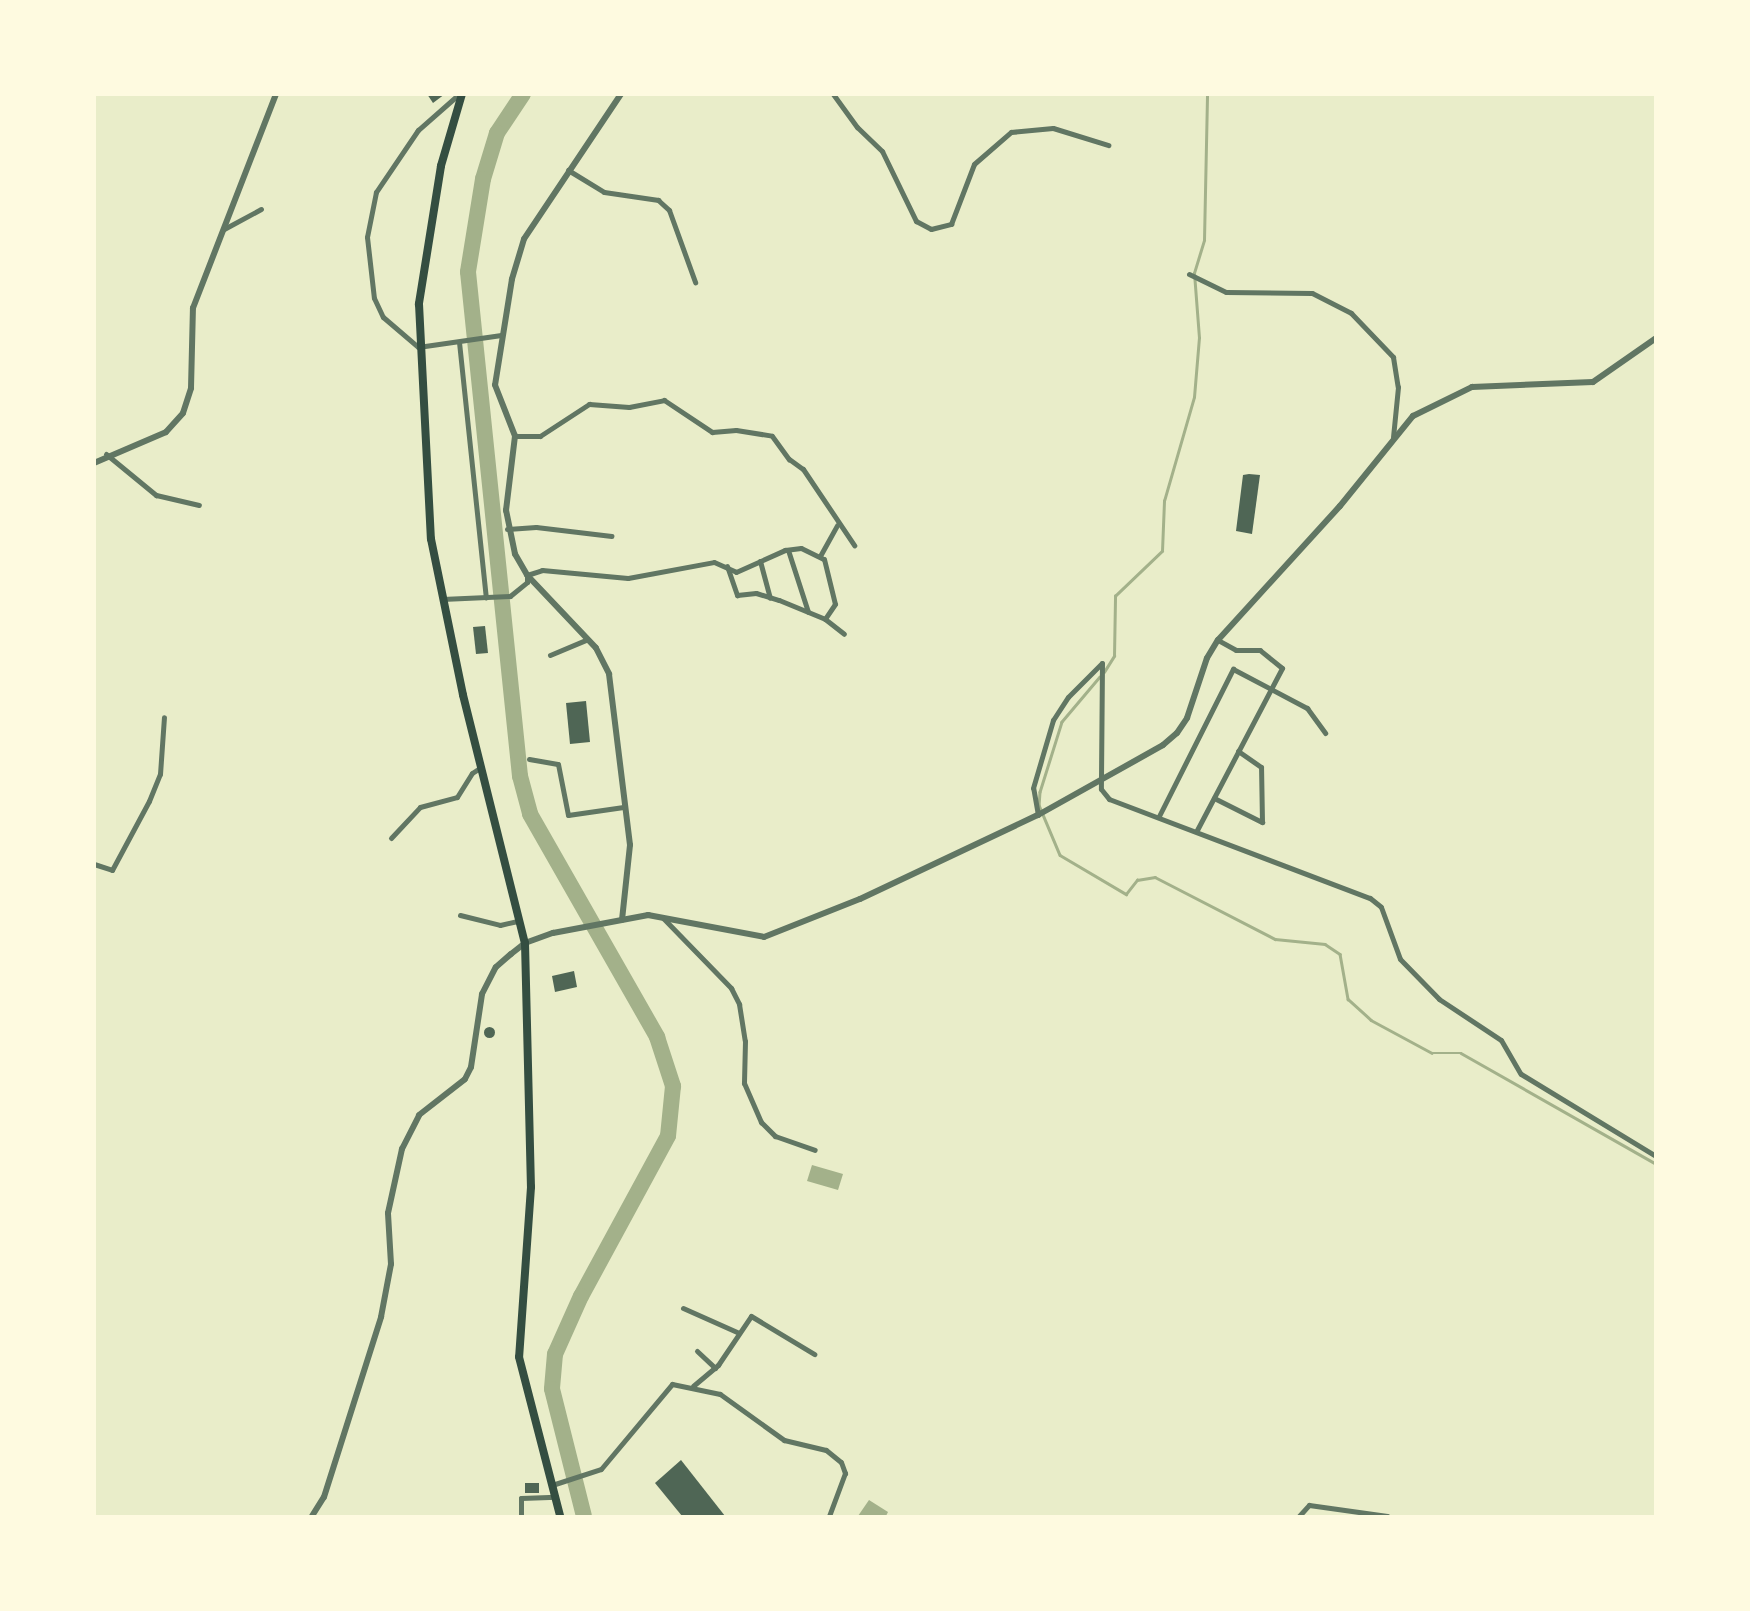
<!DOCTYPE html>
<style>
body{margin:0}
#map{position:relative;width:1750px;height:1611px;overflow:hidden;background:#e9edc9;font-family:"Titillium Web",sans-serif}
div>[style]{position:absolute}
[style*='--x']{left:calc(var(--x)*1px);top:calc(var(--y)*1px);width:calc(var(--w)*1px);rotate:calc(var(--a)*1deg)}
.water>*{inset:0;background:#a3b18a}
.stream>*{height:2.5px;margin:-1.25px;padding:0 1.25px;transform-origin:1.25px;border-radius:1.25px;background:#a3b18a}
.river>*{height:16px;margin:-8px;padding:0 8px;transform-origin:8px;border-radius:8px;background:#a3b18a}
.building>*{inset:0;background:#4f6655}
.round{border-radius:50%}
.minor>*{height:5px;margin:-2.5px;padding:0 2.5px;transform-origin:2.5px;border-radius:2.5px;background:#617663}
.tertiary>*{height:6px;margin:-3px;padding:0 3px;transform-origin:3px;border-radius:3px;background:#617663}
.primary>*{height:8px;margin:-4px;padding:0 4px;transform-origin:4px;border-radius:4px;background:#344e41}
span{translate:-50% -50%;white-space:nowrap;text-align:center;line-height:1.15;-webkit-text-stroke:5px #fefae0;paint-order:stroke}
.frame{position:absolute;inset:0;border:96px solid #fefae0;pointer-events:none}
</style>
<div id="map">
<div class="water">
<div style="clip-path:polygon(812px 1165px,843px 1174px,838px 1190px,807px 1181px)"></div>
<div style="clip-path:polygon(869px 1500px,888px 1512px,886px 1516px,858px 1516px)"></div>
</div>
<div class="stream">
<div style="--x:1104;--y:672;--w:19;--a:-58"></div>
<div style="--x:1114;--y:656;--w:60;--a:-89"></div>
<div style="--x:1115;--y:596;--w:65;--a:-43.8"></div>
<div style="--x:1162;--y:551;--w:50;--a:-87.7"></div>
<div style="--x:1164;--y:501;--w:108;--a:-73.9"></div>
<div style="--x:1194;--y:397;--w:59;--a:-85.2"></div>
<div style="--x:1199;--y:338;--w:65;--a:-94.4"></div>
<div style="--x:1194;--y:273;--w:34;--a:-73"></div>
<div style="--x:1204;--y:240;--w:146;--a:-88.8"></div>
<div style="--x:1100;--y:677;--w:59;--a:130.2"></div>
<div style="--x:1062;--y:722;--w:73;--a:107.4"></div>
<div style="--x:1040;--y:792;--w:13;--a:94"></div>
<div style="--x:1039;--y:805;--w:54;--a:67.2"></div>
<div style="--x:1060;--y:855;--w:77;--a:30.6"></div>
<div style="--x:1126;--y:894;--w:18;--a:-52"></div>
<div style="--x:1137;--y:880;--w:18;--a:-9"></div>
<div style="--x:1155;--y:877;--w:135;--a:27.3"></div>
<div style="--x:1275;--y:939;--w:50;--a:5.7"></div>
<div style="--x:1325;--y:944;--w:18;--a:34"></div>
<div style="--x:1340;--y:954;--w:46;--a:79.9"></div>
<div style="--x:1348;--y:999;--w:31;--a:42"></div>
<div style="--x:1371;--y:1020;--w:69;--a:28.4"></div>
<div style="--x:1432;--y:1053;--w:29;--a:0"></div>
<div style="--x:1461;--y:1053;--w:224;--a:29.6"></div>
</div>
<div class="river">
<div style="--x:523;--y:94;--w:47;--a:123.7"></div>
<div style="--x:497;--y:133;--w:48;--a:106.9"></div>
<div style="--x:483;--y:179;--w:94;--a:99.2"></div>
<div style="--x:468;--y:272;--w:507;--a:84.11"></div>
<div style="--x:520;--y:776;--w:39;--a:75"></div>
<div style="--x:530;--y:814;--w:257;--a:60.3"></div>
<div style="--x:657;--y:1037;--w:52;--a:71.9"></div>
<div style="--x:673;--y:1086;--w:50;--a:95.7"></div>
<div style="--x:668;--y:1136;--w:182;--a:118.5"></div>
<div style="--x:581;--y:1296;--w:64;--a:114.1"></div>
<div style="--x:555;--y:1354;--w:35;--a:95"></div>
<div style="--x:552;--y:1389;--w:131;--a:75.9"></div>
</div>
<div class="building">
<div style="clip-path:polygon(427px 94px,445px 94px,433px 103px)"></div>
<div style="clip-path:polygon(1249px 474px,1260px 475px,1252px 534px,1236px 531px,1243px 475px)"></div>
<div style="clip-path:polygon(485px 626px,488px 653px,476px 654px,473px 627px)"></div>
<div style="clip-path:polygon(586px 701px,590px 742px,570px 744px,566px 703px)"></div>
<div style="clip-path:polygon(574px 971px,577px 987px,555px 992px,552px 976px)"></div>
<div class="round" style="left:483.5px;top:1026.5px;width:11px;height:11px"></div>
<div style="clip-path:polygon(681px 1460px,725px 1516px,682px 1516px,655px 1483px)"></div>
<div style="clip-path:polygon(525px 1483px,539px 1483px,539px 1493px,525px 1493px)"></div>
</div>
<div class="minor">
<div style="--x:459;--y:94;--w:55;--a:138.7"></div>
<div style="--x:418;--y:130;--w:75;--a:124.1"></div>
<div style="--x:376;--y:192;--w:46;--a:101.3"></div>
<div style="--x:367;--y:237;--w:61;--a:83.5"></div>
<div style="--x:374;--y:298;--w:21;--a:65"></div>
<div style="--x:383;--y:317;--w:46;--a:40.6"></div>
<div style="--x:418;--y:347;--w:84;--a:-8.2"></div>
<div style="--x:833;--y:94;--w:41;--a:54"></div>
<div style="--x:857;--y:127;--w:35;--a:44"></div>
<div style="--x:882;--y:151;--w:78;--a:64.1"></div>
<div style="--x:916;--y:221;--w:17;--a:28"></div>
<div style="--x:931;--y:229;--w:21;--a:-14"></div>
<div style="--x:951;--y:224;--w:64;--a:-69"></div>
<div style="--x:974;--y:164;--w:49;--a:-40.9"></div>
<div style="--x:1011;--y:132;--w:42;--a:-5.4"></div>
<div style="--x:1053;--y:128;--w:58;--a:17.2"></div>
<div style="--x:568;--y:170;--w:42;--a:31.4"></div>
<div style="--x:604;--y:192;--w:55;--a:8.4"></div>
<div style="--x:658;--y:200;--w:15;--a:42"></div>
<div style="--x:669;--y:210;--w:77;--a:70.1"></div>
<div style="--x:224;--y:229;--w:42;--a:-28.4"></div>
<div style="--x:1189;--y:274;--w:41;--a:25.9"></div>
<div style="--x:1226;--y:292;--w:86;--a:0.7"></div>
<div style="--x:1312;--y:293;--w:44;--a:27.1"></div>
<div style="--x:1351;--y:313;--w:61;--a:46.3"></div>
<div style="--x:1393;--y:357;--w:30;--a:81"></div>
<div style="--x:1398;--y:387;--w:50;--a:95.7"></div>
<div style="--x:459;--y:342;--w:257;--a:84"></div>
<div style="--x:515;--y:436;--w:25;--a:0"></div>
<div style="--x:540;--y:436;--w:59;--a:-33.1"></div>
<div style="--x:589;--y:404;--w:40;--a:4.3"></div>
<div style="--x:629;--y:407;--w:36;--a:-11"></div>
<div style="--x:664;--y:400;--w:58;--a:33.7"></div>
<div style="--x:712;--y:432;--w:24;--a:-5"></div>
<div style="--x:736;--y:430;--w:36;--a:9"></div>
<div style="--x:772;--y:436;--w:29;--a:54"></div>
<div style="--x:789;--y:459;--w:17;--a:36"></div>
<div style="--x:803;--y:469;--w:92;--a:56.1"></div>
<div style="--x:106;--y:454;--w:65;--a:39.4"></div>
<div style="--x:156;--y:495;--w:44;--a:13.1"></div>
<div style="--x:507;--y:529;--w:29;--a:-4"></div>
<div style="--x:536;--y:527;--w:76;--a:6.8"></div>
<div style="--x:788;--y:550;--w:65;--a:72.1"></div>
<div style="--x:820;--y:556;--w:35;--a:-61"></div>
<div style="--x:760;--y:561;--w:38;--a:75"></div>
<div style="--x:727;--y:566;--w:31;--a:71"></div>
<div style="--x:737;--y:595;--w:19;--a:-6"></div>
<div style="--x:756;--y:593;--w:24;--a:17"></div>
<div style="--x:779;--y:600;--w:50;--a:22.4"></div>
<div style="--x:825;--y:619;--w:24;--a:38"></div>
<div style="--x:442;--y:599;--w:68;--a:-2.5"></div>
<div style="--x:510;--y:596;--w:22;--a:-39"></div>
<div style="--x:527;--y:582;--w:7;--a:-90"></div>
<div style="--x:527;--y:575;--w:16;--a:-18"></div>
<div style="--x:542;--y:570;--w:86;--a:5.3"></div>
<div style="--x:628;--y:578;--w:87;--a:-10.5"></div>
<div style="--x:714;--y:562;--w:24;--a:24"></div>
<div style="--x:736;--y:572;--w:54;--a:-24.2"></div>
<div style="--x:785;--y:550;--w:16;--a:-7"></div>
<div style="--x:801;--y:548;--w:25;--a:26"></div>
<div style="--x:824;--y:559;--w:46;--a:76.3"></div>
<div style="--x:835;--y:604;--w:18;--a:124"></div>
<div style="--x:550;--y:655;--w:41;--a:-22.8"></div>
<div style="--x:1102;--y:663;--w:126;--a:90.5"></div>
<div style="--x:1101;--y:789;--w:13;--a:51"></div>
<div style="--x:1109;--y:799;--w:279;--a:20.8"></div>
<div style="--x:1370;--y:898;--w:14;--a:39"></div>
<div style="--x:1381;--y:907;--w:55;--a:69.9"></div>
<div style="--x:1400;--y:959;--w:56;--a:45.7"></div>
<div style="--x:1439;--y:999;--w:74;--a:33.5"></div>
<div style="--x:1501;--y:1040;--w:39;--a:60"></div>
<div style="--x:1521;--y:1074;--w:158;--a:31.3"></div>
<div style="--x:529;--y:759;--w:29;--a:10"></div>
<div style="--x:558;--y:764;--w:52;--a:78.9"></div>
<div style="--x:568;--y:815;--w:56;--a:-8.3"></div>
<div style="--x:1214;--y:798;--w:54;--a:26.6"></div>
<div style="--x:1262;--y:822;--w:55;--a:-91"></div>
<div style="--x:1261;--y:767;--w:28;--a:-145"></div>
<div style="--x:1038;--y:815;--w:27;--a:-100"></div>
<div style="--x:1033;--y:788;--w:71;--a:-73.6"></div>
<div style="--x:1053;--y:720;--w:27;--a:-57"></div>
<div style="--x:1068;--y:697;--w:48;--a:-45"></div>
<div style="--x:1159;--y:816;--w:165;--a:-63.3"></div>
<div style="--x:1233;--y:669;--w:84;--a:27.8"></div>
<div style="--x:1307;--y:708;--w:31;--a:54"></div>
<div style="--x:1197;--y:830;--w:183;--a:-62.3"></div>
<div style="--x:1282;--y:668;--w:28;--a:-141"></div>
<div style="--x:1260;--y:650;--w:24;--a:180"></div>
<div style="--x:1236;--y:650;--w:21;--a:-151"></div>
<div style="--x:391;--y:838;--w:42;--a:-46.9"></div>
<div style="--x:420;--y:807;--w:38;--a:-15"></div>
<div style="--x:457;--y:797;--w:28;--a:-58"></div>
<div style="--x:472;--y:773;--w:9;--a:-32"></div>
<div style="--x:94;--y:864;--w:19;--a:18"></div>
<div style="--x:112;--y:870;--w:78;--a:-61.8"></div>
<div style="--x:149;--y:801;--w:29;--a:-68"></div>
<div style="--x:160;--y:774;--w:57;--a:-86"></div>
<div style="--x:460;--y:915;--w:41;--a:14"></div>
<div style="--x:500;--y:925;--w:18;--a:-13"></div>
<div style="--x:663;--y:918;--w:98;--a:45.8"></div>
<div style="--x:731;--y:988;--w:18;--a:63"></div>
<div style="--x:739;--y:1004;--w:37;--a:81"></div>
<div style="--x:745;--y:1041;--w:42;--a:91.4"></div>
<div style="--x:744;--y:1083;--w:43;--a:66.4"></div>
<div style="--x:761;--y:1122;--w:20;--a:45"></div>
<div style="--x:775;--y:1136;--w:42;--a:19.3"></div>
<div style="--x:683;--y:1308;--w:59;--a:24"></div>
<div style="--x:697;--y:1351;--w:25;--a:43"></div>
<div style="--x:693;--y:1386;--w:33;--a:-40"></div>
<div style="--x:718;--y:1365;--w:59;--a:-56"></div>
<div style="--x:751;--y:1316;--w:74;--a:31.1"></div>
<div style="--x:555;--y:1484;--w:48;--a:-18.1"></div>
<div style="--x:601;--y:1469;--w:111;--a:-50.1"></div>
<div style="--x:672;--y:1384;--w:49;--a:11.8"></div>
<div style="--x:720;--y:1394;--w:79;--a:35.7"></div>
<div style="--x:784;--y:1440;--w:43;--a:13.4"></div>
<div style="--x:826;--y:1450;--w:19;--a:39"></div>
<div style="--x:841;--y:1462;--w:12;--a:70"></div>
<div style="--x:845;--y:1473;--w:46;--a:110.4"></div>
<div style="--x:521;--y:1516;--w:18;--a:-90"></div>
<div style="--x:521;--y:1498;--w:35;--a:-2"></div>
<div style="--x:1299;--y:1516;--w:15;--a:-48"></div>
<div style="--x:1309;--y:1505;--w:79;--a:8"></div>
</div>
<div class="tertiary">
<div style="--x:621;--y:94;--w:174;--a:123.8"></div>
<div style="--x:524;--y:239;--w:42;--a:106.7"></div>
<div style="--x:512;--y:279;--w:107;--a:99.1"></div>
<div style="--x:495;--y:385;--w:55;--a:68.6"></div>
<div style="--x:515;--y:436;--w:75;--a:96.9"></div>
<div style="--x:506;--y:510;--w:45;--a:78.4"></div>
<div style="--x:515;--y:554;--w:24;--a:60"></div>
<div style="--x:527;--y:575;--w:100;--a:46.6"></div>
<div style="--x:596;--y:648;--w:29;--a:63"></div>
<div style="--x:609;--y:674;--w:172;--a:83"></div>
<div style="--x:630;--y:845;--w:75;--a:96.1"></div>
<div style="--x:94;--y:463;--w:78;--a:-23.3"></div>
<div style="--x:166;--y:432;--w:25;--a:-48"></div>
<div style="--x:183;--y:413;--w:26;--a:-72"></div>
<div style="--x:191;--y:388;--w:80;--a:-88.6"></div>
<div style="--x:193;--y:308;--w:230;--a:-68.8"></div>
<div style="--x:312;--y:1516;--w:22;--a:-58"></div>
<div style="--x:324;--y:1497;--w:189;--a:-72.4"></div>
<div style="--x:381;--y:1317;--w:54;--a:-79.3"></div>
<div style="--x:391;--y:1264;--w:51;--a:-93.4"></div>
<div style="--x:388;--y:1213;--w:66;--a:-77.7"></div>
<div style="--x:402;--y:1149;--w:38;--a:-63"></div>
<div style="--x:419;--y:1115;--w:58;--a:-38"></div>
<div style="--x:465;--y:1079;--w:13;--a:-63"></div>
<div style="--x:471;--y:1067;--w:74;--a:-81.4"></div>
<div style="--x:482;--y:994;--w:30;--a:-63"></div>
<div style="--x:496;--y:967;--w:20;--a:-41"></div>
<div style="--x:511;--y:954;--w:18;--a:-38"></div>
<div style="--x:525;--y:943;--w:30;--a:-20"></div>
<div style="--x:553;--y:933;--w:97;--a:-10.7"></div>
<div style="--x:648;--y:915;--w:118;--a:10.7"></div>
<div style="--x:764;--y:937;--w:103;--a:-21.6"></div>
<div style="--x:860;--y:899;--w:197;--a:-25.3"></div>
<div style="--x:1038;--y:815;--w:143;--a:-29.2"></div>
<div style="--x:1163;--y:745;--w:18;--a:-41"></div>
<div style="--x:1177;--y:733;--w:18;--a:-56"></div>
<div style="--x:1187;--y:718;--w:63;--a:-71.6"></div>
<div style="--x:1207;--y:658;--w:21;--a:-59"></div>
<div style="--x:1218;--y:640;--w:181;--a:-47.7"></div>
<div style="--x:1340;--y:506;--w:116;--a:-51"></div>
<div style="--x:1413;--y:416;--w:66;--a:-26.2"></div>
<div style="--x:1472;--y:387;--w:121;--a:-2.4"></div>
<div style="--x:1593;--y:382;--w:77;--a:-34.9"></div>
</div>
<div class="primary">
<div style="--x:462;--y:94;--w:75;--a:106.3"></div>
<div style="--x:441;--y:166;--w:140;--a:99.1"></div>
<div style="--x:419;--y:304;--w:235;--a:87.1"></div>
<div style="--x:431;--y:539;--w:159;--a:78.4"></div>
<div style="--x:463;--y:695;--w:256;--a:76"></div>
<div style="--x:525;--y:943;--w:244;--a:88.6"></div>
<div style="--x:531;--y:1187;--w:170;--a:94"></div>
<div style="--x:519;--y:1357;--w:164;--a:75.5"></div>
</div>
<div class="frame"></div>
</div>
